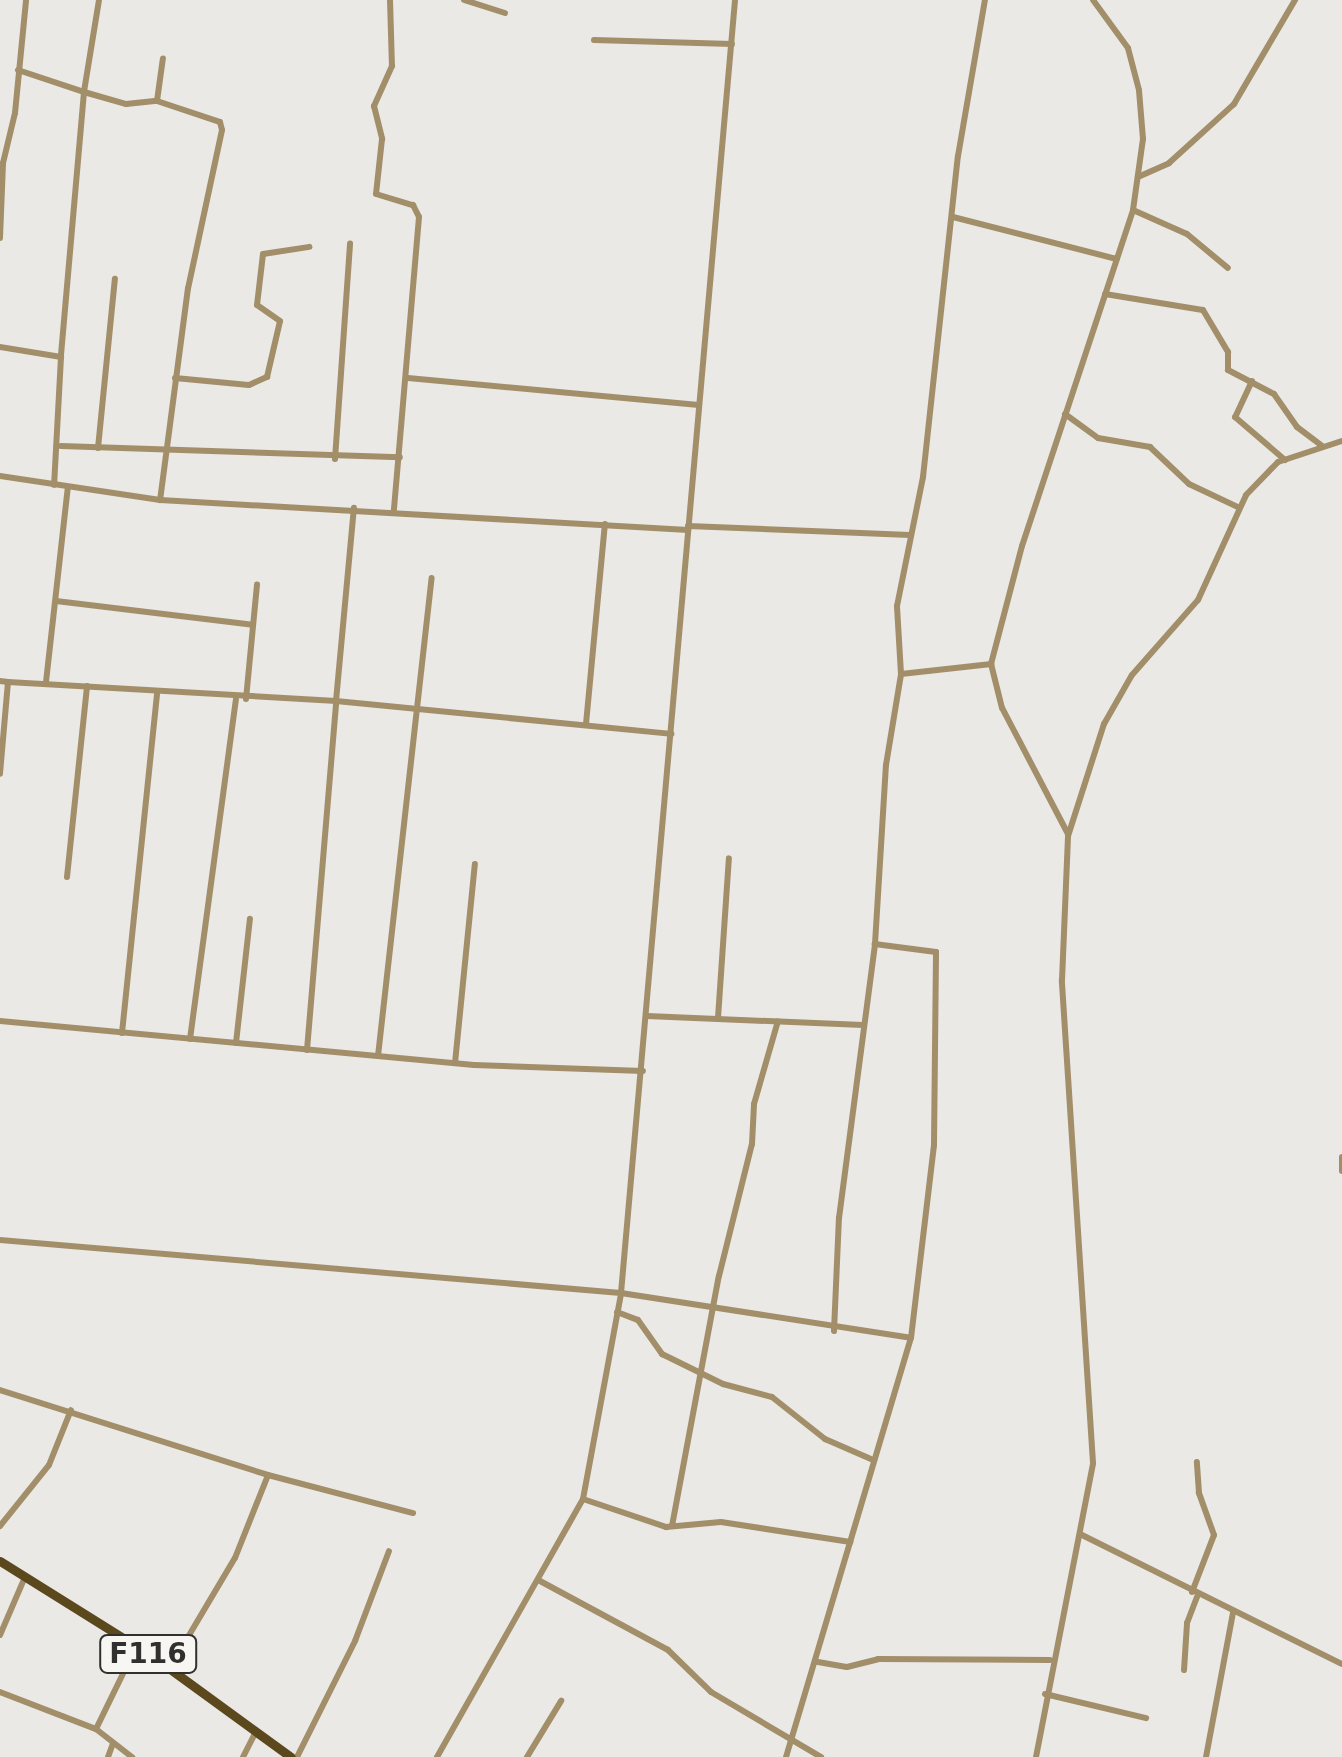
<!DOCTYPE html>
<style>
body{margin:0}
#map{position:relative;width:1342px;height:1757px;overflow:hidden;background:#eae9e6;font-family:"DejaVu Sans",sans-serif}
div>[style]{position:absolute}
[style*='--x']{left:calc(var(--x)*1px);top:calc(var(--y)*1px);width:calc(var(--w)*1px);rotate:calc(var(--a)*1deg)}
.street>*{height:6px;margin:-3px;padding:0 3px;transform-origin:3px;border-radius:3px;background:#a28f69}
.primary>*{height:9px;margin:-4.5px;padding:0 4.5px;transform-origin:4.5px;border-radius:4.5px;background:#5c481d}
span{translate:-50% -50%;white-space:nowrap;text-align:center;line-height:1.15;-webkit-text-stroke:8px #f7f6f3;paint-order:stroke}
.shield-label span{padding:2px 8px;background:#f7f6f3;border:2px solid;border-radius:8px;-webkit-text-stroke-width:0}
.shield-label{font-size:28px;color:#30302f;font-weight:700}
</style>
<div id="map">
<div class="street">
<div style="--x:99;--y:0;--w:93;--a:99.3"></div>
<div style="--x:84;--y:92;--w:44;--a:15.9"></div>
<div style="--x:126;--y:104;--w:31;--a:-6"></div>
<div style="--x:157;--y:101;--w:43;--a:-82.1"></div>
<div style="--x:390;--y:0;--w:66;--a:88.3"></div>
<div style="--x:392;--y:66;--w:44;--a:114.2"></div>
<div style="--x:374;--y:106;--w:34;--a:76"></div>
<div style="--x:382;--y:139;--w:55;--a:96.2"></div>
<div style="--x:376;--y:194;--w:39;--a:17"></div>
<div style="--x:413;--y:205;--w:13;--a:63"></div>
<div style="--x:419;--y:217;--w:294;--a:94.9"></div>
<div style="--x:464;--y:0;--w:43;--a:17.6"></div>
<div style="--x:594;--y:40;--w:138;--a:1.7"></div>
<div style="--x:18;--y:70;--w:70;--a:18.4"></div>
<div style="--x:84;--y:92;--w:266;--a:95"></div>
<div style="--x:157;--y:101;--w:66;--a:18.4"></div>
<div style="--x:220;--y:122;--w:8;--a:76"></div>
<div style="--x:222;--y:130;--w:162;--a:102.1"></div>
<div style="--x:188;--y:288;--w:214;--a:97.5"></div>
<div style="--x:1138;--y:177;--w:34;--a:-24"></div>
<div style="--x:1169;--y:163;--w:88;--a:-42.2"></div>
<div style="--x:1234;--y:104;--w:121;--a:-59.6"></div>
<div style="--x:1133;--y:210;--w:59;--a:24"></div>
<div style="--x:1187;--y:234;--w:53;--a:39.7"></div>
<div style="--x:953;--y:217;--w:169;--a:14.4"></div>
<div style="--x:0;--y:238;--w:75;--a:-87.7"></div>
<div style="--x:3;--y:163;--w:51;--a:-76.5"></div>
<div style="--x:15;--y:113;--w:114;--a:-84.4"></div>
<div style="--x:1105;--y:294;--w:99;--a:9.3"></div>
<div style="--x:1203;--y:310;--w:49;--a:59.2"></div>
<div style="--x:1228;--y:352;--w:18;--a:90"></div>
<div style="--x:1228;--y:370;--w:52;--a:27.6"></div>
<div style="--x:1274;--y:394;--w:40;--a:55.1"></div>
<div style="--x:1297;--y:427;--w:31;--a:37"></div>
<div style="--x:0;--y:347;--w:62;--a:9.3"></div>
<div style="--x:61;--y:357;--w:128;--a:93.1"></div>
<div style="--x:175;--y:378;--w:74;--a:5.4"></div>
<div style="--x:249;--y:385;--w:20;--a:-24"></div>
<div style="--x:267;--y:377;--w:57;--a:-76.9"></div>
<div style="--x:280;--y:321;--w:28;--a:-145"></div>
<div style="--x:257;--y:305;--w:51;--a:-83.3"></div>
<div style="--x:263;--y:254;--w:47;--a:-8.7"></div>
<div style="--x:408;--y:378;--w:292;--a:5.3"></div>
<div style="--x:1252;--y:381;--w:40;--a:115"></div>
<div style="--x:1235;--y:417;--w:66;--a:40.7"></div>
<div style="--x:1065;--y:414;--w:41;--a:36"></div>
<div style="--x:1098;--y:438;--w:53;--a:9.8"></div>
<div style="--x:1150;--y:447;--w:54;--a:43.5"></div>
<div style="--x:1189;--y:484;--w:56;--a:25.2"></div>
<div style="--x:61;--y:446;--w:339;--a:1.9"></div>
<div style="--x:98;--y:448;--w:170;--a:-84.3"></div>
<div style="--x:335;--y:459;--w:216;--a:-86"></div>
<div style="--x:0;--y:476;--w:162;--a:8.5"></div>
<div style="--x:160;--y:500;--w:529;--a:3.25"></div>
<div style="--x:688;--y:526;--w:222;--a:2.3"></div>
<div style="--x:56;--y:601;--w:198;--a:6.9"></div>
<div style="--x:901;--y:674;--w:68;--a:-93.4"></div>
<div style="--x:897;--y:606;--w:132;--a:-78.6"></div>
<div style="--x:923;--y:477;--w:323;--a:-83.8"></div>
<div style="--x:958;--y:156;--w:158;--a:-80.2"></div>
<div style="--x:0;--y:681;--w:8;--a:7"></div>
<div style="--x:8;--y:682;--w:92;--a:95"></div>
<div style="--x:8;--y:682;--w:329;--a:3.3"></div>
<div style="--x:336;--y:701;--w:194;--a:-84.7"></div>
<div style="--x:46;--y:682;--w:196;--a:-83.6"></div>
<div style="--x:246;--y:699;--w:115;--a:-84.5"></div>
<div style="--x:586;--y:724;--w:201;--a:-84.6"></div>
<div style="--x:1068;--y:834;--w:142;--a:-117.6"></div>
<div style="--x:1002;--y:708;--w:45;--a:-104"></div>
<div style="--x:991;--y:664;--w:122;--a:-75.3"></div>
<div style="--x:1022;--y:546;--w:354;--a:-71.7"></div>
<div style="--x:1133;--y:210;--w:72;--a:-82"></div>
<div style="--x:1143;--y:139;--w:49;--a:-94.7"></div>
<div style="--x:1139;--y:90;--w:43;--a:-104.7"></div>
<div style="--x:1128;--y:48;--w:59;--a:-126.1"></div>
<div style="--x:67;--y:877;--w:192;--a:-84"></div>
<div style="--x:647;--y:1016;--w:216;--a:2.4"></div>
<div style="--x:718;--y:1018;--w:160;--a:-86.1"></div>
<div style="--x:0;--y:1021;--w:476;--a:5.3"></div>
<div style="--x:474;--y:1065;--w:169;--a:2"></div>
<div style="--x:122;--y:1033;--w:343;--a:-84.1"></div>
<div style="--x:190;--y:1039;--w:343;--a:-82.3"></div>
<div style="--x:236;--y:1043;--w:125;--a:-83.6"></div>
<div style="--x:307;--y:1050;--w:350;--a:-85.2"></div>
<div style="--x:336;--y:701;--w:337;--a:5.6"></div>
<div style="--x:378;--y:1056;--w:481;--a:-83.6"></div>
<div style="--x:455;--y:1063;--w:200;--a:-84.3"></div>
<div style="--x:1342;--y:1157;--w:14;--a:90"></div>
<div style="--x:0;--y:1240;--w:623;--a:4.88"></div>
<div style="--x:621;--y:1293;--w:293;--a:8.8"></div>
<div style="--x:617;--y:1312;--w:22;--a:21"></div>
<div style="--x:638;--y:1320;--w:42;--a:54.8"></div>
<div style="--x:662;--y:1354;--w:68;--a:26.2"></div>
<div style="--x:723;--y:1384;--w:51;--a:14.9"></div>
<div style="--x:772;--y:1397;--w:68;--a:38.4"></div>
<div style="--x:825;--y:1439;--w:52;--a:23.6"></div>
<div style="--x:834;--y:1331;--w:113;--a:-87.5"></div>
<div style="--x:839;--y:1218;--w:276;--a:-82.5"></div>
<div style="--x:0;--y:1390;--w:281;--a:17.6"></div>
<div style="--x:268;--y:1475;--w:150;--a:14.7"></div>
<div style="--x:583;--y:1499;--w:88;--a:18.6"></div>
<div style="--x:666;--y:1527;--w:55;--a:-5.2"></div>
<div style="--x:721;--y:1522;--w:131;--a:8.8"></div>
<div style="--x:0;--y:1526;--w:78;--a:-51.2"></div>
<div style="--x:49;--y:1465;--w:59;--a:-68.2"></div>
<div style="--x:672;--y:1526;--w:254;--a:-79.4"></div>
<div style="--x:719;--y:1276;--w:136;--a:-76"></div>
<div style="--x:752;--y:1144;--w:40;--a:-87.1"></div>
<div style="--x:754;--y:1104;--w:86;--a:-73.9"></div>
<div style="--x:1080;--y:1534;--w:292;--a:26.4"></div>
<div style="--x:540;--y:1581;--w:145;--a:28.3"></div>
<div style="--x:668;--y:1650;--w:60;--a:44.3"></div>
<div style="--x:711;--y:1692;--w:128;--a:30.6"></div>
<div style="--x:1192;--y:1592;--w:61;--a:-68.9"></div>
<div style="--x:1214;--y:1535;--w:45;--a:-109.7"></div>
<div style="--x:1199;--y:1493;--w:31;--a:-94"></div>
<div style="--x:0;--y:1635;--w:63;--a:-66.7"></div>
<div style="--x:818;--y:1662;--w:29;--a:10"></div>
<div style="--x:847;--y:1667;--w:32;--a:-14"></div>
<div style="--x:878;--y:1659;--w:172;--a:0.3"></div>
<div style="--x:169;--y:1669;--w:129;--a:-59.3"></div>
<div style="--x:235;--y:1558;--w:89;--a:-68.3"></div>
<div style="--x:1184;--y:1670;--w:47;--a:-86.3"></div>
<div style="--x:1187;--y:1623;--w:30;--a:-69"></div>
<div style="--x:0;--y:1692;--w:103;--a:21.1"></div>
<div style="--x:96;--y:1729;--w:46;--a:37.9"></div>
<div style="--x:1045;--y:1694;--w:104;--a:13.4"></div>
<div style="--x:96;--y:1729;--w:91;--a:-64"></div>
<div style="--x:108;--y:1757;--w:15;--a:-70"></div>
<div style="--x:243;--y:1757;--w:29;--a:-63"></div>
<div style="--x:297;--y:1757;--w:130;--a:-63.4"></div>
<div style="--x:355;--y:1641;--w:96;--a:-69.3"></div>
<div style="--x:437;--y:1757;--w:296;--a:-60.5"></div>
<div style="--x:583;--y:1499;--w:209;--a:-79.5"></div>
<div style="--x:621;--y:1293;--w:1298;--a:-84.96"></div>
<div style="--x:527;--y:1757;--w:66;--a:-58.7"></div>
<div style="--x:786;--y:1757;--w:437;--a:-73.4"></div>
<div style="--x:911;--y:1338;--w:194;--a:-83.2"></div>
<div style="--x:934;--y:1145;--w:193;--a:-89.4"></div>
<div style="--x:936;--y:952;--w:62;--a:-172.5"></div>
<div style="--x:875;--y:944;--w:179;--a:-86.5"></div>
<div style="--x:886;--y:765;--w:92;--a:-80.6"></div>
<div style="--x:901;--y:674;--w:91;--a:-6.3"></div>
<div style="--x:1036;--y:1757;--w:299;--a:-79"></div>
<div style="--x:1093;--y:1463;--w:484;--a:-93.7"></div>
<div style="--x:1062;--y:980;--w:144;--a:-87.6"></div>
<div style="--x:1068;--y:836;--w:118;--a:-72.2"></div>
<div style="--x:1104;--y:724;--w:56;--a:-60.3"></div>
<div style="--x:1132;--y:675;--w:100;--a:-48.7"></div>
<div style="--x:1198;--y:600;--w:115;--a:-65.4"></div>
<div style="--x:1246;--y:495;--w:46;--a:-45.9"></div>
<div style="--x:1278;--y:462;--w:67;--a:-18.2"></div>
<div style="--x:1206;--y:1757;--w:147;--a:-79.4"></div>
</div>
<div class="primary">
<div style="--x:0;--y:1561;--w:183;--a:32"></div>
<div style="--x:155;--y:1658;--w:168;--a:36.1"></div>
</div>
<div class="shield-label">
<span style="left:148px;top:1654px">F116</span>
</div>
</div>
